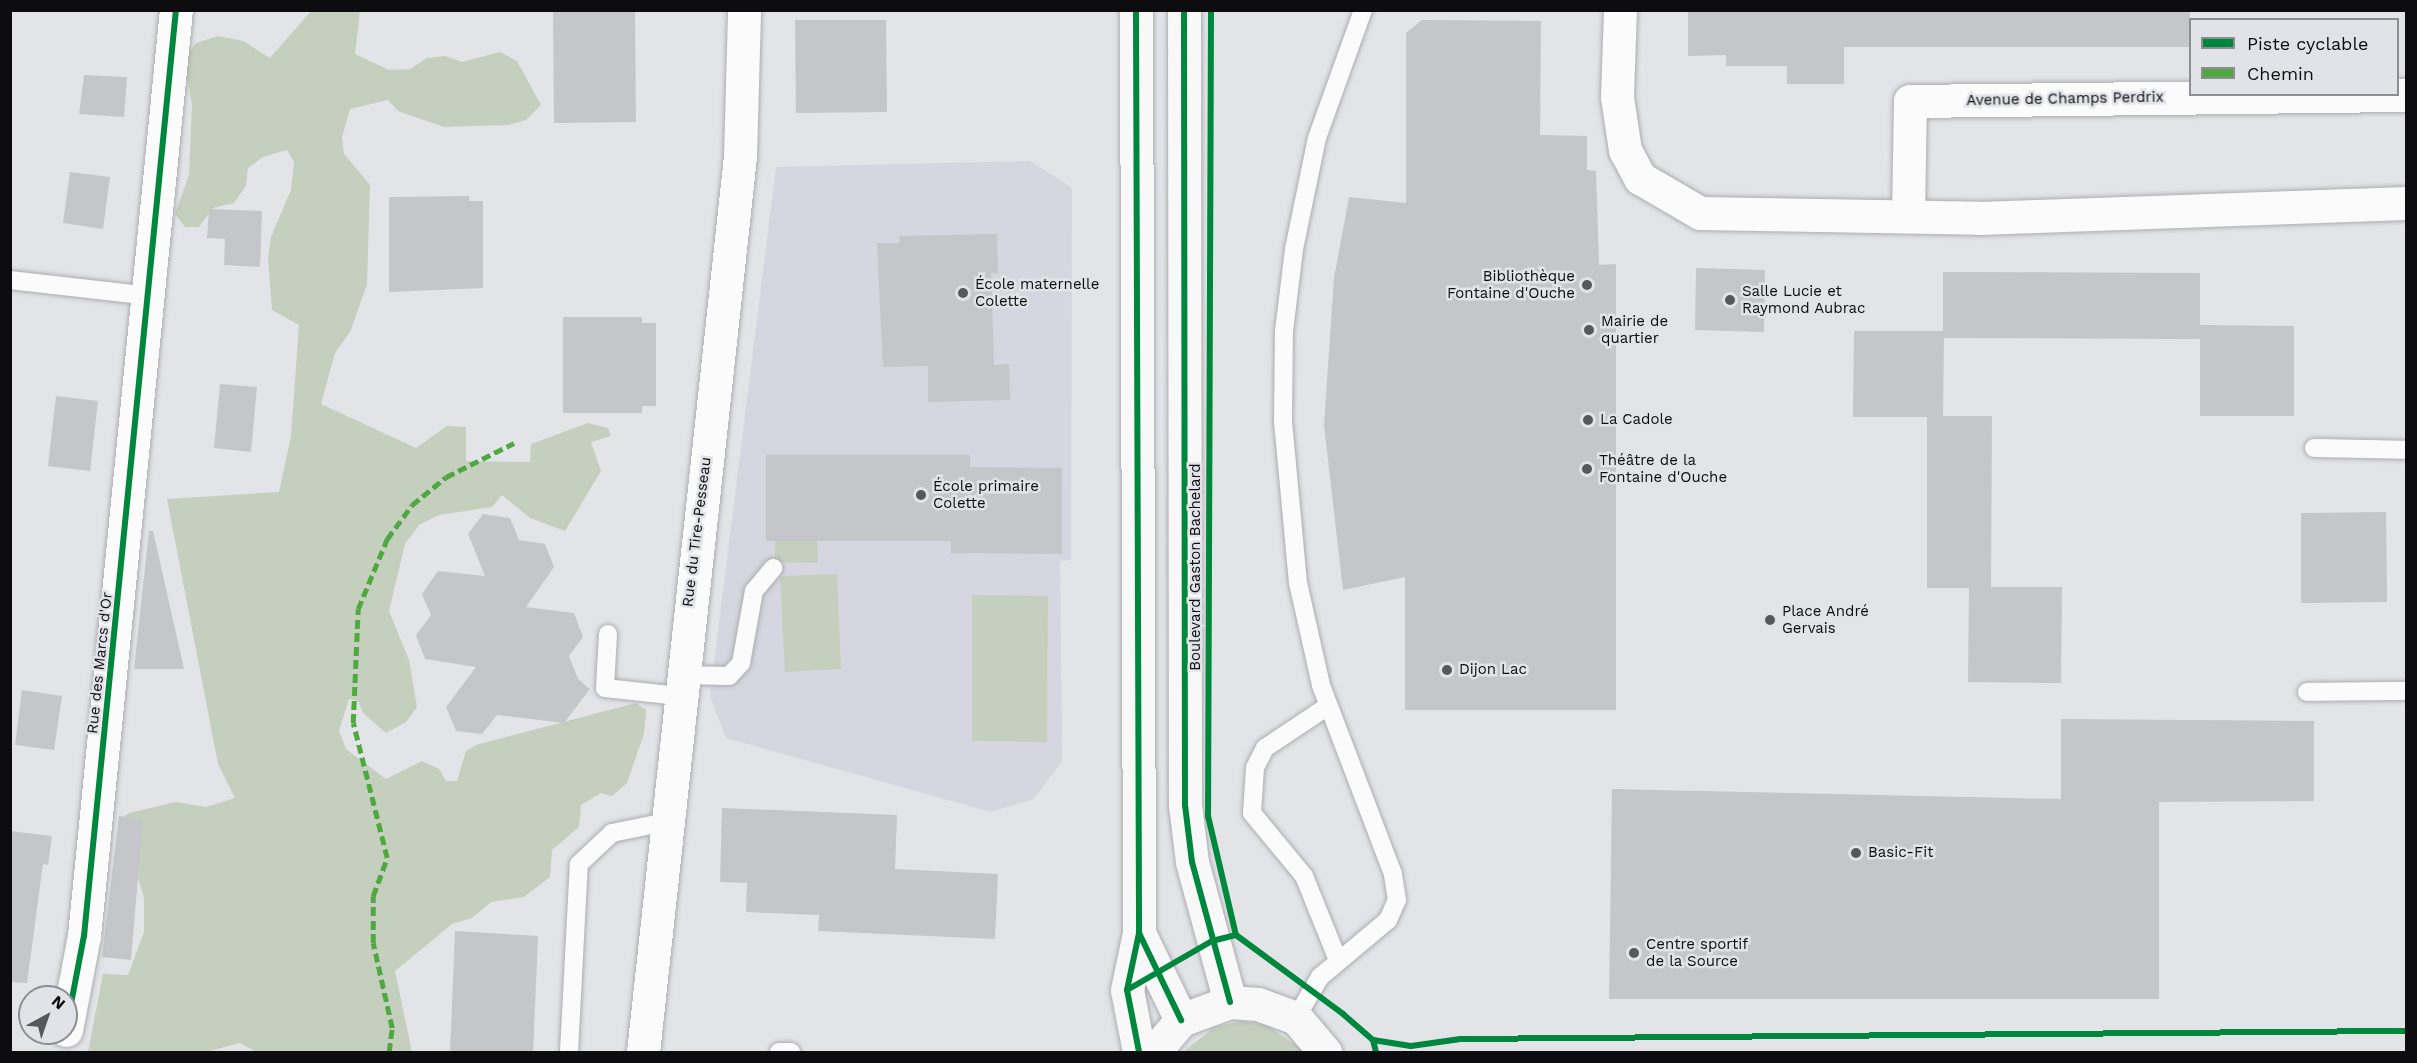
<!DOCTYPE html>
<meta charset="utf-8">
<style>
body{margin:0}
#map{position:relative;width:2417px;height:1063px;overflow:hidden;background:#e3e4e8;font-family:"Work Sans",sans-serif}
div>[style]{position:absolute}
[style*='--x']{left:calc(var(--x)*1px);top:calc(var(--y)*1px);width:calc(var(--w)*1px);rotate:calc(var(--a)*1deg)}
.built>*{inset:0;background:#d5d6df}
.green>*{inset:0;background:#c4cfbd}
.building>*{inset:0;background:#c5c6c9}
.roads{filter:drop-shadow(0 0 2px #acadb0) drop-shadow(0 0 2px #acadb0)}
.lane>*{height:18px;margin:-9px;padding:0 9px;transform-origin:9px;border-radius:9px;background:#fbfbfc}
.street>*{height:33px;margin:-16.5px;padding:0 16.5px;transform-origin:16.5px;border-radius:16.5px;background:#fbfbfc}
.secondary>*{height:33px;margin:-16.5px;padding:0 16.5px;transform-origin:16.5px;border-radius:16.5px;background:#f8f8f8}
.quiet>*{height:4.5px;margin-top:-2.25px;transform-origin:0;background:repeating-linear-gradient(90deg,#50a841 0 9px,transparent 0 13.5px)}
.cycleway>*{height:6px;margin:-3px;padding:0 3px;transform-origin:3px;border-radius:3px;background:#00873e}
.dots>*{width:16px;height:16px;translate:-50% -50%;box-sizing:border-box;border:3px solid #e2e3e9;border-radius:50%}
span{translate:-50% -50%;white-space:nowrap;text-align:center;line-height:1.15;-webkit-text-stroke:5px #e2e3e9;paint-order:stroke}
.street-label{font-size:15px;color:#0d0d0f}
.poi-label{font-size:15px;color:#0d0d0f}
.right{translate:-100% -50%;text-align:right}
.left{translate:0 -50%;text-align:left}
.frame{position:absolute;inset:0;border:12px solid #0d0d0f;pointer-events:none}
.legend{position:absolute;left:2189px;top:18px;width:210px;height:78px;box-sizing:border-box;background:#e2e3e9;border:2px solid #8d8d92;margin:0;padding:8px 10px;list-style:none;font-size:18px;color:#0d0d0f}
.legend li{display:flex;align-items:center;gap:12px;height:30px}
.legend b{width:30px;border:2px solid #8d8d92}
.north{position:absolute;left:18px;top:985px;width:60px;height:60px;box-sizing:border-box;background:#e2e3e9;border:2px solid #8d8d92;border-radius:50%;rotate:40deg;font-size:16px;font-weight:700;line-height:24px;text-align:center;color:#0d0d0f}
.north::after{content:'';display:block;margin:auto;width:21px;height:27px;background:#58585b;clip-path:polygon(50% 0,100% 100%,50% 72%,0 100%)}
</style>
<div id="map">
<div class="built">
<div style="clip-path:polygon(1030px 161px,1072px 188px,1071px 560px,1060px 561px,1062px 761px,1034px 799px,991px 812px,726px 738px,710px 696px,776px 167px)"></div>
</div>
<div class="green">
<div style="clip-path:polygon(312px 10px,360px 11px,355px 54px,389px 70px,410px 69px,427px 58px,445px 56px,462px 62px,500px 52px,517px 61px,541px 105px,526px 120px,508px 125px,444px 127px,398px 111px,388px 100px,350px 109px,342px 137px,344px 154px,370px 185px,367px 284px,350px 332px,335px 353px,321px 404px,416px 448px,447px 426px,466px 427px,466px 461px,530px 462px,531px 444px,588px 423px,608px 428px,611px 436px,591px 442px,601px 471px,565px 531px,530px 518px,502px 495px,492px 507px,439px 515px,419px 525px,405px 544px,389px 611px,409px 660px,417px 707px,406px 722px,386px 733px,363px 713px,358px 701px,349px 699px,339px 731px,346px 749px,386px 779px,422px 761px,439px 769px,446px 781px,457px 781px,466px 751px,476px 745px,636px 703px,646px 710px,644px 734px,627px 783px,612px 796px,601px 793px,581px 805px,579px 827px,552px 850px,550px 877px,524px 897px,491px 902px,472px 918px,452px 924px,395px 971px,412px 1052px,256px 1052px,240px 1043px,206px 1052px,88px 1052px,103px 974px,128px 975px,144px 932px,144px 897px,135px 869px,119px 847px,118px 821px,129px 813px,176px 802px,206px 807px,235px 798px,218px 764px,167px 499px,279px 492px,291px 436px,299px 325px,272px 310px,268px 258px,271px 237px,291px 190px,294px 162px,287px 150px,263px 157px,248px 168px,246px 186px,234px 203px,213px 208px,199px 227px,185px 227px,175px 214px,189px 175px,192px 105px,184px 59px,196px 43px,218px 36px,243px 41px,270px 58px)"></div>
<div style="clip-path:polygon(775px 541px,817px 541px,818px 563px,775px 562px)"></div>
<div style="clip-path:polygon(837px 574px,841px 669px,785px 672px,780px 576px)"></div>
<div style="clip-path:polygon(972px 595px,1048px 596px,1047px 742px,972px 741px)"></div>
<div style="clip-path:polygon(1241px 1021px,1266px 1025px,1306px 1052px,1183px 1052px,1215px 1027px)"></div>
</div>
<div class="building">
<div style="clip-path:polygon(553px 10px,635px 10px,636px 122px,554px 123px)"></div>
<div style="clip-path:polygon(1688px 10px,2190px 10px,2190px 47px,1844px 47px,1844px 84px,1787px 84px,1787px 66px,1726px 66px,1726px 55px,1688px 56px)"></div>
<div style="clip-path:polygon(795px 20px,886px 20px,887px 112px,796px 113px)"></div>
<div style="clip-path:polygon(1422px 20px,1541px 21px,1540px 135px,1587px 136px,1587px 170px,1596px 171px,1599px 265px,1616px 264px,1616px 710px,1405px 710px,1405px 577px,1343px 590px,1324px 425px,1334px 278px,1349px 197px,1406px 203px,1406px 33px)"></div>
<div style="clip-path:polygon(84px 75px,127px 77px,124px 117px,79px 114px)"></div>
<div style="clip-path:polygon(70px 172px,110px 177px,103px 229px,63px 223px)"></div>
<div style="clip-path:polygon(469px 196px,469px 201px,483px 201px,483px 288px,389px 292px,389px 197px)"></div>
<div style="clip-path:polygon(209px 209px,262px 211px,260px 267px,224px 265px,225px 239px,207px 238px)"></div>
<div style="clip-path:polygon(997px 234px,998px 274px,991px 273px,994px 365px,1009px 364px,1010px 400px,928px 402px,928px 366px,883px 367px,877px 243px,900px 243px,899px 236px)"></div>
<div style="clip-path:polygon(1696px 268px,1765px 270px,1764px 332px,1695px 330px)"></div>
<div style="clip-path:polygon(1943px 272px,2200px 273px,2200px 339px,1944px 338px,1943px 416px,1992px 416px,1991px 587px,2062px 587px,2061px 683px,1968px 682px,1969px 588px,1927px 588px,1927px 417px,1853px 417px,1854px 331px,1943px 331px)"></div>
<div style="clip-path:polygon(563px 317px,642px 317px,642px 323px,656px 323px,656px 406px,642px 406px,642px 413px,563px 413px)"></div>
<div style="clip-path:polygon(2200px 325px,2294px 326px,2294px 416px,2200px 416px)"></div>
<div style="clip-path:polygon(220px 384px,257px 387px,251px 452px,214px 448px)"></div>
<div style="clip-path:polygon(56px 396px,98px 401px,90px 471px,48px 466px)"></div>
<div style="clip-path:polygon(766px 455px,970px 455px,970px 467px,1062px 468px,1062px 554px,951px 553px,951px 541px,766px 541px)"></div>
<div style="clip-path:polygon(2386px 512px,2387px 602px,2301px 603px,2301px 513px)"></div>
<div style="clip-path:polygon(483px 514px,510px 518px,519px 540px,545px 544px,554px 567px,526px 607px,574px 613px,583px 637px,569px 656px,578px 679px,590px 689px,564px 723px,497px 715px,482px 734px,456px 731px,446px 707px,476px 667px,425px 659px,416px 635px,431px 615px,422px 594px,438px 571px,485px 576px,468px 534px)"></div>
<div style="clip-path:polygon(149px 531px,153px 531px,184px 669px,134px 669px)"></div>
<div style="clip-path:polygon(22px 690px,62px 696px,54px 750px,15px 745px)"></div>
<div style="clip-path:polygon(2061px 719px,2314px 721px,2314px 801px,2159px 802px,2159px 999px,1609px 999px,1612px 789px,2061px 799px)"></div>
<div style="clip-path:polygon(722px 808px,897px 815px,895px 869px,998px 874px,995px 939px,818px 931px,819px 915px,746px 912px,747px 883px,720px 882px)"></div>
<div style="clip-path:polygon(119px 816px,143px 819px,131px 960px,102px 957px)"></div>
<div style="clip-path:polygon(10px 831px,52px 836px,48px 865px,43px 864px,27px 983px,10px 982px)"></div>
<div style="clip-path:polygon(455px 931px,538px 936px,533px 1053px,450px 1053px)"></div>
</div>
<div class="roads">
<div class="lane">
<div style="--x:10;--y:280;--w:141;--a:6.5"></div>
<div style="--x:2314;--y:448;--w:92;--a:1.2"></div>
<div style="--x:608;--y:634;--w:54;--a:93.2"></div>
<div style="--x:605;--y:688;--w:74;--a:6.2"></div>
<div style="--x:681;--y:675;--w:48;--a:1.2"></div>
<div style="--x:729;--y:676;--w:18;--a:-47"></div>
<div style="--x:741;--y:663;--w:73;--a:-79.8"></div>
<div style="--x:754;--y:591;--w:30;--a:-50"></div>
<div style="--x:2307;--y:692;--w:99;--a:-0.6"></div>
<div style="--x:1328;--y:706;--w:76;--a:146.3"></div>
<div style="--x:1265;--y:748;--w:22;--a:117"></div>
<div style="--x:1255;--y:768;--w:45;--a:93.8"></div>
<div style="--x:1252;--y:813;--w:82;--a:50.5"></div>
<div style="--x:1304;--y:876;--w:91;--a:68"></div>
<div style="--x:1296;--y:1018;--w:48;--a:-59.7"></div>
<div style="--x:1320;--y:977;--w:89;--a:-40"></div>
<div style="--x:1388;--y:920;--w:22;--a:-66"></div>
<div style="--x:1397;--y:900;--w:26;--a:-99"></div>
<div style="--x:1393;--y:874;--w:202;--a:-110.9"></div>
<div style="--x:1321;--y:685;--w:105;--a:-102.7"></div>
<div style="--x:1298;--y:583;--w:163;--a:-95.3"></div>
<div style="--x:1283;--y:421;--w:90;--a:-89.4"></div>
<div style="--x:1284;--y:331;--w:83;--a:-83"></div>
<div style="--x:1294;--y:249;--w:113;--a:-78.3"></div>
<div style="--x:1317;--y:138;--w:136;--a:-70.2"></div>
<div style="--x:569;--y:1052;--w:188;--a:-87"></div>
<div style="--x:579;--y:864;--w:45;--a:-43.2"></div>
<div style="--x:612;--y:833;--w:55;--a:-11.5"></div>
<div style="--x:779;--y:1052;--w:12;--a:0"></div>
</div>
<div class="street">
<div style="--x:1620;--y:10;--w:87;--a:92"></div>
<div style="--x:1617;--y:97;--w:54;--a:81.4"></div>
<div style="--x:1625;--y:150;--w:32;--a:62"></div>
<div style="--x:1640;--y:178;--w:69;--a:30.3"></div>
<div style="--x:1700;--y:213;--w:279;--a:1"></div>
<div style="--x:1979;--y:218;--w:427;--a:-2"></div>
<div style="--x:1908;--y:215;--w:114;--a:-89"></div>
<div style="--x:1910;--y:101;--w:496;--a:-0.7"></div>
<div style="--x:66;--y:1030;--w:96;--a:-79.2"></div>
<div style="--x:84;--y:936;--w:931;--a:-84.33"></div>
<div style="--x:643;--y:1052;--w:901;--a:-83.82"></div>
<div style="--x:740;--y:156;--w:146;--a:-88.4"></div>
</div>
<div class="secondary">
<div style="--x:1136;--y:10;--w:923;--a:89.81"></div>
<div style="--x:1139;--y:933;--w:58;--a:101.9"></div>
<div style="--x:1127;--y:990;--w:63;--a:79"></div>
<div style="--x:1184;--y:10;--w:795;--a:89.93"></div>
<div style="--x:1185;--y:805;--w:57;--a:83"></div>
<div style="--x:1192;--y:862;--w:145;--a:74.8"></div>
<div style="--x:1139;--y:933;--w:97;--a:64.2"></div>
<div style="--x:1154;--y:1052;--w:42;--a:-49.8"></div>
<div style="--x:1181;--y:1020;--w:52;--a:-20.2"></div>
<div style="--x:1230;--y:1002;--w:28;--a:4"></div>
<div style="--x:1258;--y:1004;--w:40;--a:20.2"></div>
<div style="--x:1296;--y:1018;--w:45;--a:49.5"></div>
</div>
</div>
<div class="quiet">
<div style="--x:389;--y:1052;--w:24;--a:-83"></div>
<div style="--x:392;--y:1028;--w:87;--a:-102.6"></div>
<div style="--x:373;--y:943;--w:47;--a:-90"></div>
<div style="--x:373;--y:896;--w:40;--a:-69.8"></div>
<div style="--x:387;--y:858;--w:139;--a:-104.1"></div>
<div style="--x:353;--y:723;--w:114;--a:-87.5"></div>
<div style="--x:358;--y:609;--w:76;--a:-67.5"></div>
<div style="--x:387;--y:539;--w:42;--a:-53.7"></div>
<div style="--x:412;--y:505;--w:44;--a:-39.5"></div>
<div style="--x:446;--y:477;--w:76;--a:-26.6"></div>
</div>
<div class="cycleway">
<div style="--x:1136;--y:10;--w:923;--a:89.81"></div>
<div style="--x:1139;--y:933;--w:58;--a:101.9"></div>
<div style="--x:1127;--y:990;--w:63;--a:79"></div>
<div style="--x:1184;--y:10;--w:795;--a:89.93"></div>
<div style="--x:1185;--y:805;--w:57;--a:83"></div>
<div style="--x:1192;--y:862;--w:145;--a:74.8"></div>
<div style="--x:1211;--y:10;--w:806;--a:90.21"></div>
<div style="--x:1208;--y:816;--w:122;--a:76.8"></div>
<div style="--x:1236;--y:935;--w:133;--a:36.4"></div>
<div style="--x:1343;--y:1014;--w:40;--a:41"></div>
<div style="--x:1373;--y:1040;--w:12;--a:76"></div>
<div style="--x:1139;--y:933;--w:97;--a:64.2"></div>
<div style="--x:1127;--y:990;--w:98;--a:-30"></div>
<div style="--x:1212;--y:941;--w:25;--a:-14"></div>
<div style="--x:66;--y:1030;--w:96;--a:-79.2"></div>
<div style="--x:84;--y:936;--w:931;--a:-84.33"></div>
<div style="--x:1373;--y:1040;--w:38;--a:9"></div>
<div style="--x:1411;--y:1046;--w:50;--a:-8"></div>
<div style="--x:1461;--y:1039;--w:945;--a:-0.49"></div>
</div>
<div class="dots">
<div style="left:1587px;top:285px;background:#58585b"></div>
<div style="left:963px;top:293px;background:#58585b"></div>
<div style="left:1730px;top:300px;background:#58585b"></div>
<div style="left:1589px;top:330px;background:#58585b"></div>
<div style="left:1588px;top:420px;background:#58585b"></div>
<div style="left:1587px;top:469px;background:#58585b"></div>
<div style="left:921px;top:495px;background:#58585b"></div>
<div style="left:1770px;top:620px;background:#58585b"></div>
<div style="left:1447px;top:670px;background:#58585b"></div>
<div style="left:1856px;top:853px;background:#58585b"></div>
<div style="left:1634px;top:953px;background:#58585b"></div>
</div>
<div class="street-label">
<span style="left:2065px;top:99px;rotate:-1deg">Avenue de Champs Perdrix</span>
<span style="left:697px;top:532px;rotate:-83deg">Rue du Tire-Pesseau</span>
<span style="left:1196px;top:567px;rotate:-90deg">Boulevard Gaston Bachelard</span>
<span style="left:100px;top:663px;rotate:-84deg">Rue des Marcs d'Or</span>
</div>
<div class="poi-label">
<span class="right" style="left:1575px;top:285px">Bibliothèque<br>Fontaine d'Ouche</span>
<span class="left" style="left:975px;top:293px">École maternelle<br>Colette</span>
<span class="left" style="left:1742px;top:300px">Salle Lucie et<br>Raymond Aubrac</span>
<span class="left" style="left:1601px;top:330px">Mairie de<br>quartier</span>
<span class="left" style="left:1600px;top:420px">La Cadole</span>
<span class="left" style="left:1599px;top:469px">Théâtre de la<br>Fontaine d'Ouche</span>
<span class="left" style="left:933px;top:495px">École primaire<br>Colette</span>
<span class="left" style="left:1782px;top:620px">Place André<br>Gervais</span>
<span class="left" style="left:1459px;top:670px">Dijon Lac</span>
<span class="left" style="left:1868px;top:853px">Basic-Fit</span>
<span class="left" style="left:1646px;top:953px">Centre sportif<br>de la Source</span>
</div>
<div class="frame"></div>
<ul class="legend">
<li><b style="height:8px;background:#00873e"></b>Piste cyclable</li>
<li><b style="height:8px;background:#50a841"></b>Chemin</li>
</ul>
<div class="north">N</div>
</div>
